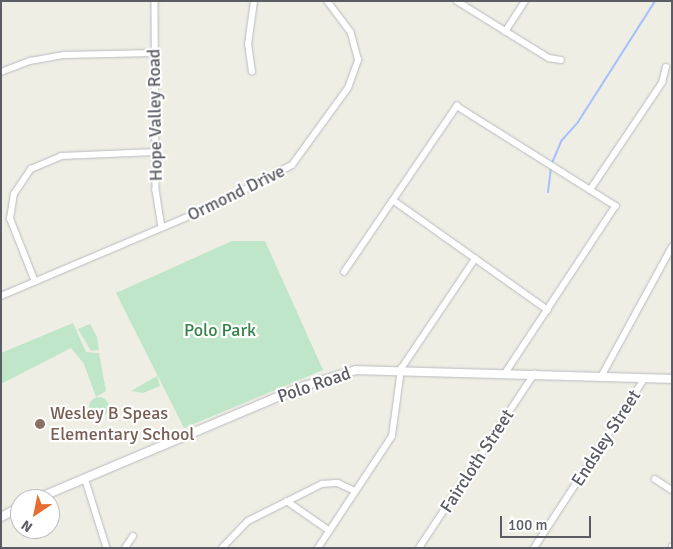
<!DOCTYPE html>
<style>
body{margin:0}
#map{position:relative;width:673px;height:549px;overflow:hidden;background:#eeeee4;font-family:Signika,sans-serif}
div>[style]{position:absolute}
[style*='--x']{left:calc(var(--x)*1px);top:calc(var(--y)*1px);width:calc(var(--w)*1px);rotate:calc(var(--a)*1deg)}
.green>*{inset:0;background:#c0e6c9}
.round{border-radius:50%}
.stream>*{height:2px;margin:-1px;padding:0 1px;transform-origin:1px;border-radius:1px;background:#a4c1fe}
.roads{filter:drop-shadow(0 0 1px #b9bac0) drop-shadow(0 0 1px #b9bac0)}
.minor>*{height:5.5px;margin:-2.75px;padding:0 2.75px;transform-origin:2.75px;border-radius:2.75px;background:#fff}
.secondary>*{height:8px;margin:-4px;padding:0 4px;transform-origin:4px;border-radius:4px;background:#fff}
.dots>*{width:14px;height:14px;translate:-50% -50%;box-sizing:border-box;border:2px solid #fff;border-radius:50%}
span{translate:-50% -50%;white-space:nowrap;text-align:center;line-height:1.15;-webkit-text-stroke:4.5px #fff;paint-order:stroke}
.street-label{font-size:18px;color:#5c5d64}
.park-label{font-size:18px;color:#35824b}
.education-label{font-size:18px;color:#785e54}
.left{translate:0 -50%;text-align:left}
.frame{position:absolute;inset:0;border:2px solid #5c5d64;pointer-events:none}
.north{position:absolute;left:10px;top:489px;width:50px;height:50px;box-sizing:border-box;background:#fff;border:1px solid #bebec1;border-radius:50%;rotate:214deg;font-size:14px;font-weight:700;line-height:20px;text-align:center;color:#5c5d64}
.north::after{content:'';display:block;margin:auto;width:18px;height:22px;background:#e86b30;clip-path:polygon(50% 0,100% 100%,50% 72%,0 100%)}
.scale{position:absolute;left:500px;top:516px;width:91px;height:22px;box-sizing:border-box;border:2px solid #5c5d64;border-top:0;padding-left:6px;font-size:15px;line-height:18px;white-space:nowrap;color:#5c5d64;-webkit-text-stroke:4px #fff;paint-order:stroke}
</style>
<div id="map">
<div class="green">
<div style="clip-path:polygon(232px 241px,265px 241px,323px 370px,184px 428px,116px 293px)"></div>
<div style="clip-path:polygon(73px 323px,86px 352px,99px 353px,106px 391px,96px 397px,84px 364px,71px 348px,1px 384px,1px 353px)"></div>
<div style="clip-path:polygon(90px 324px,97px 337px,99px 350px,91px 351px,78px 329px)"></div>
<div style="clip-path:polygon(157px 376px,160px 386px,143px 393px,131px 391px)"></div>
<div class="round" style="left:89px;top:397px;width:20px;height:20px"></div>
</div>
<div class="stream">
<div style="--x:552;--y:163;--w:25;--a:-67"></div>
<div style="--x:562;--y:140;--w:24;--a:-48"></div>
<div style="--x:578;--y:122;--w:143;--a:-57.5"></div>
<div style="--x:548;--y:192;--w:25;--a:-83"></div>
</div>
<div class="roads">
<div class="minor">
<div style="--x:155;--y:1;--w:189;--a:89.7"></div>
<div style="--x:156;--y:190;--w:38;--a:81"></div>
<div style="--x:457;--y:1;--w:108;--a:31.8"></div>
<div style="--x:549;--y:58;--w:12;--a:9"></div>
<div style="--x:505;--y:32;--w:37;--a:-57"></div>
<div style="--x:1;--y:72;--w:31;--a:-21"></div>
<div style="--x:30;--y:61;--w:36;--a:-10"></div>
<div style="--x:65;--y:55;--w:89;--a:-1.3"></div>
<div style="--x:252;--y:72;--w:27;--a:-98"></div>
<div style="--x:248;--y:45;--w:44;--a:-82.2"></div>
<div style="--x:590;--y:190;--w:129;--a:-56.1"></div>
<div style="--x:662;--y:83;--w:16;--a:-76"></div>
<div style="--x:393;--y:200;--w:190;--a:35.4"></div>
<div style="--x:344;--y:272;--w:201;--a:-55.8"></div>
<div style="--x:457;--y:106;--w:188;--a:32.2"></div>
<div style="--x:616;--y:206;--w:200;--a:123.4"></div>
<div style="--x:35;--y:282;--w:68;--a:-111.6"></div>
<div style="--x:10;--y:219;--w:25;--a:-81"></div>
<div style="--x:14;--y:194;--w:30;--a:-56"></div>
<div style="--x:31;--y:169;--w:33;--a:-23"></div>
<div style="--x:61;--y:156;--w:94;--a:-2.4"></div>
<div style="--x:1;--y:296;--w:230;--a:-23"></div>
<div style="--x:213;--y:206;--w:89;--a:-27.4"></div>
<div style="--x:292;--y:165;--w:95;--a:-54"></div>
<div style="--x:348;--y:88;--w:30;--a:-70"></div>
<div style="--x:358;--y:60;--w:28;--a:-105"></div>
<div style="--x:351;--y:33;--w:40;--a:-127"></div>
<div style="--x:601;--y:377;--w:148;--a:-61.4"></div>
<div style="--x:85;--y:478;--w:73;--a:72.6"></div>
<div style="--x:655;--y:479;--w:20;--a:33"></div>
<div style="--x:287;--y:501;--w:52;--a:34.9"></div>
<div style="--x:125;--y:548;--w:14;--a:-56"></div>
<div style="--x:222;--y:548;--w:37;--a:-46"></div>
<div style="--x:248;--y:521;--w:83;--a:-26.6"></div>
<div style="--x:322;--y:484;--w:16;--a:-4"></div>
<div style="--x:338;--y:483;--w:19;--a:25"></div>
<div style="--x:318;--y:548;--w:134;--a:-56.5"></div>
<div style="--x:392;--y:436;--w:68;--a:-82.3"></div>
<div style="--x:401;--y:369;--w:133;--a:-56.1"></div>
<div style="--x:419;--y:548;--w:209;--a:-56.5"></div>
<div style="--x:534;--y:548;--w:203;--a:-56.9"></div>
<div style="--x:672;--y:548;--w:1;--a:-90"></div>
</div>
<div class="secondary">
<div style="--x:36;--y:499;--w:291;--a:-22.9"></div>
<div style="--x:304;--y:386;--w:54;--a:-17.1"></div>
<div style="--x:356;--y:370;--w:316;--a:1.6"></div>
<div style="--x:1;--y:517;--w:21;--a:-28"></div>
</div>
</div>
<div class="dots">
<div style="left:40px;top:424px;background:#8d6e63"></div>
</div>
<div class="street-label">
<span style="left:155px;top:115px;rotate:-91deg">Hope Valley Road</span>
<span style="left:236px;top:193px;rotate:-26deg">Ormond Drive</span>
<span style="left:314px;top:385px;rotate:-19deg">Polo Road</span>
<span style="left:606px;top:438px;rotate:-57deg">Endsley Street</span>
<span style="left:477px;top:461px;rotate:-57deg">Faircloth Street</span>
</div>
<div class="park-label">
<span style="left:220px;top:330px">Polo Park</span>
</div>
<div class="education-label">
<span class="left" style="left:50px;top:424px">Wesley B Speas<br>Elementary School</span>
</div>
<div class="frame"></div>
<div class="north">N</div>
<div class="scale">100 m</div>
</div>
